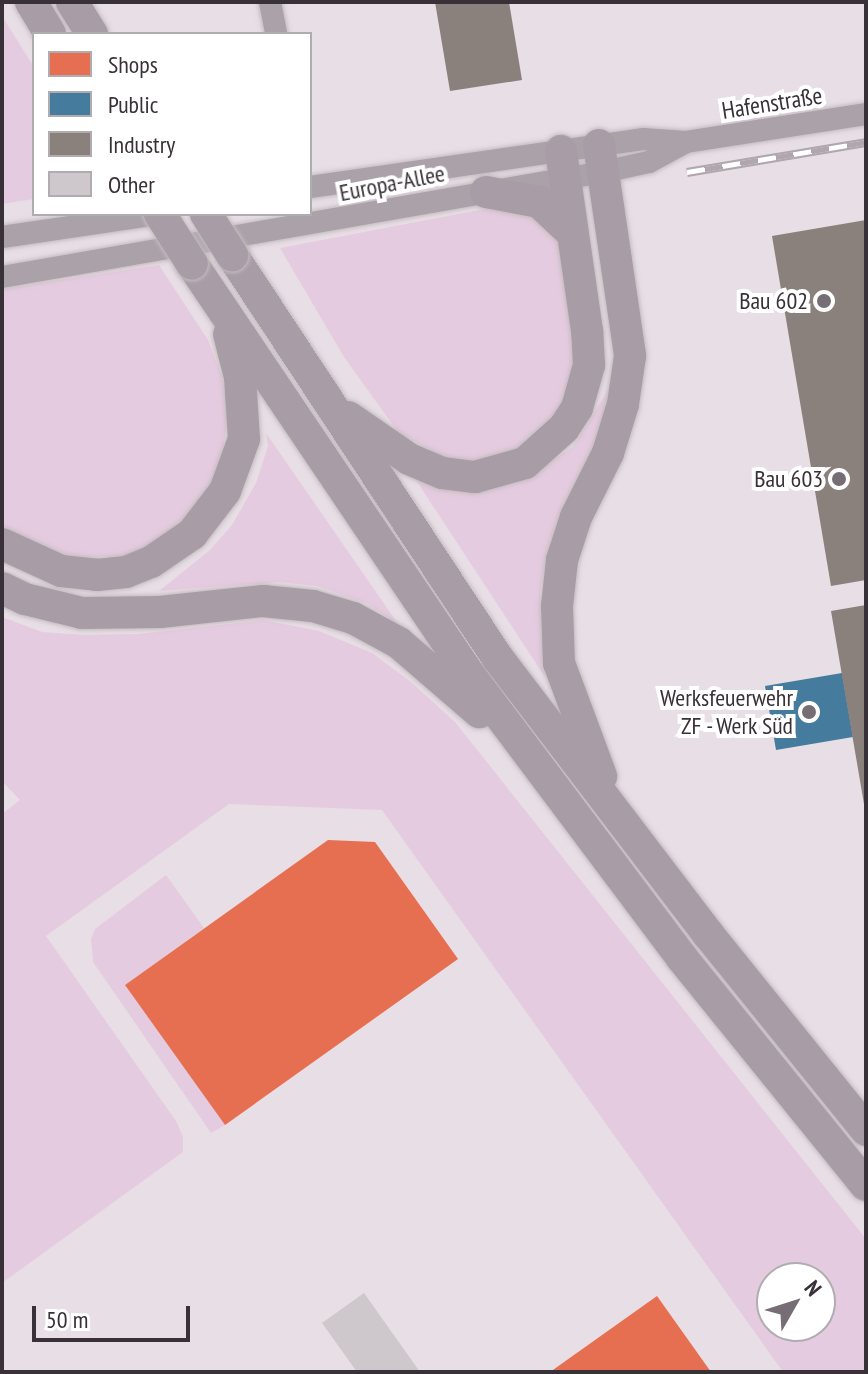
<!DOCTYPE html>
<meta charset="utf-8">
<style>
body{margin:0}
#map{position:relative;width:868px;height:1374px;overflow:hidden;background:#e8dee5;font-family:"PT Sans Narrow",sans-serif}
div>[style]{position:absolute}
[style*='--x']{left:calc(var(--x)*1px);top:calc(var(--y)*1px);width:calc(var(--w)*1px);rotate:calc(var(--a)*1deg)}
.green>*{inset:0;background:#e5cbdf}
.shops>*{inset:0;background:#e76f51}
.public>*{inset:0;background:#457b9d}
.industry>*{inset:0;background:#8a817c}
.building>*{inset:0;background:#cec7cc}
.roads{filter:drop-shadow(0 0 2px #c4bcc1) drop-shadow(0 0 2px #c4bcc1)}
.minor>*{height:22px;margin:-11px;padding:0 11px;transform-origin:11px;border-radius:11px;background:#aba1a8}
.highway>*{height:32px;margin:-16px;padding:0 16px;transform-origin:16px;border-radius:16px;background:#a89da6}
.rail>*{height:9px;margin-top:-4.5px;transform-origin:0;background:repeating-linear-gradient(90deg,#fff 0 18px,#afa7ad 0 36px);box-sizing:border-box;border-block:2px solid #afa7ad}
.bridges{filter:drop-shadow(0 0 2px #c4bcc1) drop-shadow(0 0 2px #c4bcc1)}
.highway-bridge>*{height:32px;margin:-16px;padding:0 16px;transform-origin:16px;border-radius:16px;background:#a89da6}
.dots>*{width:22px;height:22px;translate:-50% -50%;box-sizing:border-box;border:4px solid #fff;border-radius:50%}
span{translate:-50% -50%;white-space:nowrap;text-align:center;line-height:1.15;-webkit-text-stroke:8px #fff;paint-order:stroke}
.street-label{font-size:24px;color:#383137}
.poi-label{font-size:24px;color:#383137}
.right{translate:-100% -50%;text-align:right}
.frame{position:absolute;inset:0;border:4px solid #383137;pointer-events:none}
.legend{position:absolute;left:32px;top:32px;width:280px;height:184px;box-sizing:border-box;background:#fff;border:2px solid #afadaf;margin:0;padding:10px 14px;list-style:none;font-size:24px;color:#383137}
.legend li{display:flex;align-items:center;gap:16px;height:40px}
.legend b{width:40px;border:2px solid #afadaf}
.north{position:absolute;left:756px;top:1262px;width:80px;height:80px;box-sizing:border-box;background:#fff;border:2px solid #afadaf;border-radius:50%;rotate:51deg;font-size:22px;font-weight:700;line-height:32px;text-align:center;color:#383137}
.north::after{content:'';display:block;margin:auto;width:28px;height:36px;background:#766e74;clip-path:polygon(50% 0,100% 100%,50% 72%,0 100%)}
.scale{position:absolute;left:32px;top:1306px;width:158px;height:36px;box-sizing:border-box;border:4px solid #383137;border-top:0;padding-left:10px;font-size:24px;line-height:28px;white-space:nowrap;color:#383137;-webkit-text-stroke:6px #fff;paint-order:stroke}
</style>
<div id="map">
<div class="green">
<div style="clip-path:polygon(2px 16px,34px 67px,34px 199px,2px 204px)"></div>
<div style="clip-path:polygon(506px 205px,527px 207px,566px 244px,577px 378px,552px 427px,500px 460px,452px 462px,398px 432px,344px 357px,280px 248px)"></div>
<div style="clip-path:polygon(159px 265px,208px 340px,222px 376px,228px 410px,221px 470px,198px 510px,133px 556px,77px 557px,32px 546px,2px 525px,2px 289px)"></div>
<div style="clip-path:polygon(611px 385px,598px 438px,548px 551px,540px 593px,545px 677px,410px 471px,475px 491px,525px 478px,573px 447px)"></div>
<div style="clip-path:polygon(266px 433px,405px 634px,388px 617px,366px 603px,317px 586px,279px 582px,159px 591px,210px 550px,232px 525px,256px 483px,268px 446px)"></div>
<div style="clip-path:polygon(evenodd,2px 617px,42px 632px,85px 635px,138px 634px,264px 620px,319px 631px,372px 653px,411px 682px,455px 722px,866px 1239px,866px 1372px,783px 1372px,382px 810px,229px 804px,46px 936px,176px 1121px,183px 1137px,183px 1152px,2px 1283px,2px 814px,20px 800px,2px 781px,2px 617px,772px 1278px,820px 1278px,820px 1326px,772px 1326px,772px 1278px)"></div>
<div style="clip-path:polygon(166px 875px,204px 928px,125px 985px,225px 1125px,211px 1133px,93px 962px,91px 939px,95px 929px)"></div>
</div>
<div class="shops">
<div style="clip-path:polygon(328px 840px,375px 842px,458px 959px,225px 1125px,125px 985px)"></div>
<div style="clip-path:polygon(657px 1296px,711px 1372px,550px 1372px)"></div>
</div>
<div class="public">
<div style="clip-path:polygon(842px 673px,853px 737px,776px 750px,765px 686px)"></div>
</div>
<div class="industry">
<div style="clip-path:polygon(435px 2px,509px 2px,522px 80px,450px 91px)"></div>
<div style="clip-path:polygon(866px 220px,866px 580px,831px 586px,772px 236px)"></div>
<div style="clip-path:polygon(866px 605px,866px 804px,864px 804px,831px 611px)"></div>
</div>
<div class="building">
<div style="clip-path:polygon(364px 1293px,420px 1372px,357px 1372px,322px 1323px)"></div>
</div>
<div class="roads">
<div class="minor">
<div style="--x:270;--y:2;--w:33;--a:79"></div>
<div style="--x:310;--y:187;--w:336;--a:-8.2"></div>
<div style="--x:643;--y:139;--w:43;--a:4"></div>
<div style="--x:686;--y:142;--w:182;--a:-8.8"></div>
<div style="--x:2;--y:237;--w:157;--a:-8.4"></div>
<div style="--x:2;--y:277;--w:610;--a:-9.91"></div>
<div style="--x:603;--y:172;--w:47;--a:-12.3"></div>
<div style="--x:649;--y:162;--w:42;--a:-28.4"></div>
</div>
<div class="highway">
<div style="--x:31;--y:2;--w:37;--a:59"></div>
<div style="--x:72;--y:2;--w:38;--a:58"></div>
<div style="--x:599;--y:145;--w:213;--a:81.6"></div>
<div style="--x:630;--y:356;--w:49;--a:98.3"></div>
<div style="--x:623;--y:404;--w:51;--a:107"></div>
<div style="--x:608;--y:453;--w:72;--a:116.6"></div>
<div style="--x:576;--y:517;--w:45;--a:108"></div>
<div style="--x:562;--y:560;--w:46;--a:96.2"></div>
<div style="--x:557;--y:606;--w:57;--a:88"></div>
<div style="--x:559;--y:663;--w:121;--a:69.6"></div>
<div style="--x:486;--y:192;--w:54;--a:10.7"></div>
<div style="--x:539;--y:202;--w:42;--a:43.1"></div>
<div style="--x:232;--y:255;--w:481;--a:56.6"></div>
<div style="--x:497;--y:657;--w:348;--a:52.7"></div>
<div style="--x:708;--y:934;--w:252;--a:51.1"></div>
<div style="--x:192;--y:264;--w:488;--a:56"></div>
<div style="--x:465;--y:669;--w:361;--a:53.1"></div>
<div style="--x:682;--y:958;--w:292;--a:51"></div>
<div style="--x:348;--y:417;--w:74;--a:34.5"></div>
<div style="--x:409;--y:459;--w:36;--a:23"></div>
<div style="--x:442;--y:473;--w:33;--a:7"></div>
<div style="--x:475;--y:477;--w:52;--a:-15.6"></div>
<div style="--x:525;--y:463;--w:52;--a:-41.9"></div>
<div style="--x:564;--y:428;--w:24;--a:-57"></div>
<div style="--x:577;--y:408;--w:45;--a:-74.4"></div>
<div style="--x:589;--y:365;--w:34;--a:-93"></div>
<div style="--x:587;--y:331;--w:182;--a:-98.2"></div>
<div style="--x:2;--y:544;--w:65;--a:24.6"></div>
<div style="--x:61;--y:571;--w:36;--a:6"></div>
<div style="--x:97;--y:575;--w:29;--a:-6"></div>
<div style="--x:126;--y:572;--w:27;--a:-22"></div>
<div style="--x:151;--y:562;--w:50;--a:-34.3"></div>
<div style="--x:192;--y:534;--w:54;--a:-52.5"></div>
<div style="--x:225;--y:491;--w:55;--a:-69.9"></div>
<div style="--x:244;--y:439;--w:62;--a:-93.7"></div>
<div style="--x:240;--y:377;--w:44;--a:-104.3"></div>
<div style="--x:2;--y:588;--w:25;--a:26"></div>
<div style="--x:25;--y:599;--w:59;--a:13.8"></div>
<div style="--x:82;--y:613;--w:78;--a:-0.7"></div>
<div style="--x:160;--y:612;--w:104;--a:-6.1"></div>
<div style="--x:263;--y:601;--w:50;--a:5.7"></div>
<div style="--x:313;--y:606;--w:42;--a:16.7"></div>
<div style="--x:353;--y:618;--w:52;--a:28.5"></div>
<div style="--x:399;--y:643;--w:106;--a:40.8"></div>
</div>
</div>
<div class="rail">
<div style="--x:687;--y:172;--w:181;--a:-9.5"></div>
</div>
<div class="bridges">
<div class="highway-bridge">
<div style="--x:160;--y:214;--w:59;--a:57.4"></div>
<div style="--x:206;--y:214;--w:49;--a:57.6"></div>
</div>
</div>
<div class="dots">
<div style="left:824px;top:301px;background:#766e74"></div>
<div style="left:839px;top:479px;background:#766e74"></div>
<div style="left:809px;top:712px;background:#766e74"></div>
</div>
<div class="street-label">
<span style="left:772px;top:103px;rotate:-9deg">Hafenstraße</span>
<span style="left:392px;top:183px;rotate:-11deg">Europa-Allee</span>
</div>
<div class="poi-label">
<span class="right" style="left:808px;top:301px">Bau 602</span>
<span class="right" style="left:823px;top:479px">Bau 603</span>
<span class="right" style="left:793px;top:712px">Werksfeuerwehr<br>ZF - Werk Süd</span>
</div>
<div class="frame"></div>
<ul class="legend">
<li><b style="height:22px;background:#e76f51"></b>Shops</li>
<li><b style="height:22px;background:#457b9d"></b>Public</li>
<li><b style="height:22px;background:#8a817c"></b>Industry</li>
<li><b style="height:22px;background:#cec7cc"></b>Other</li>
</ul>
<div class="north">N</div>
<div class="scale">50 m</div>
</div>
